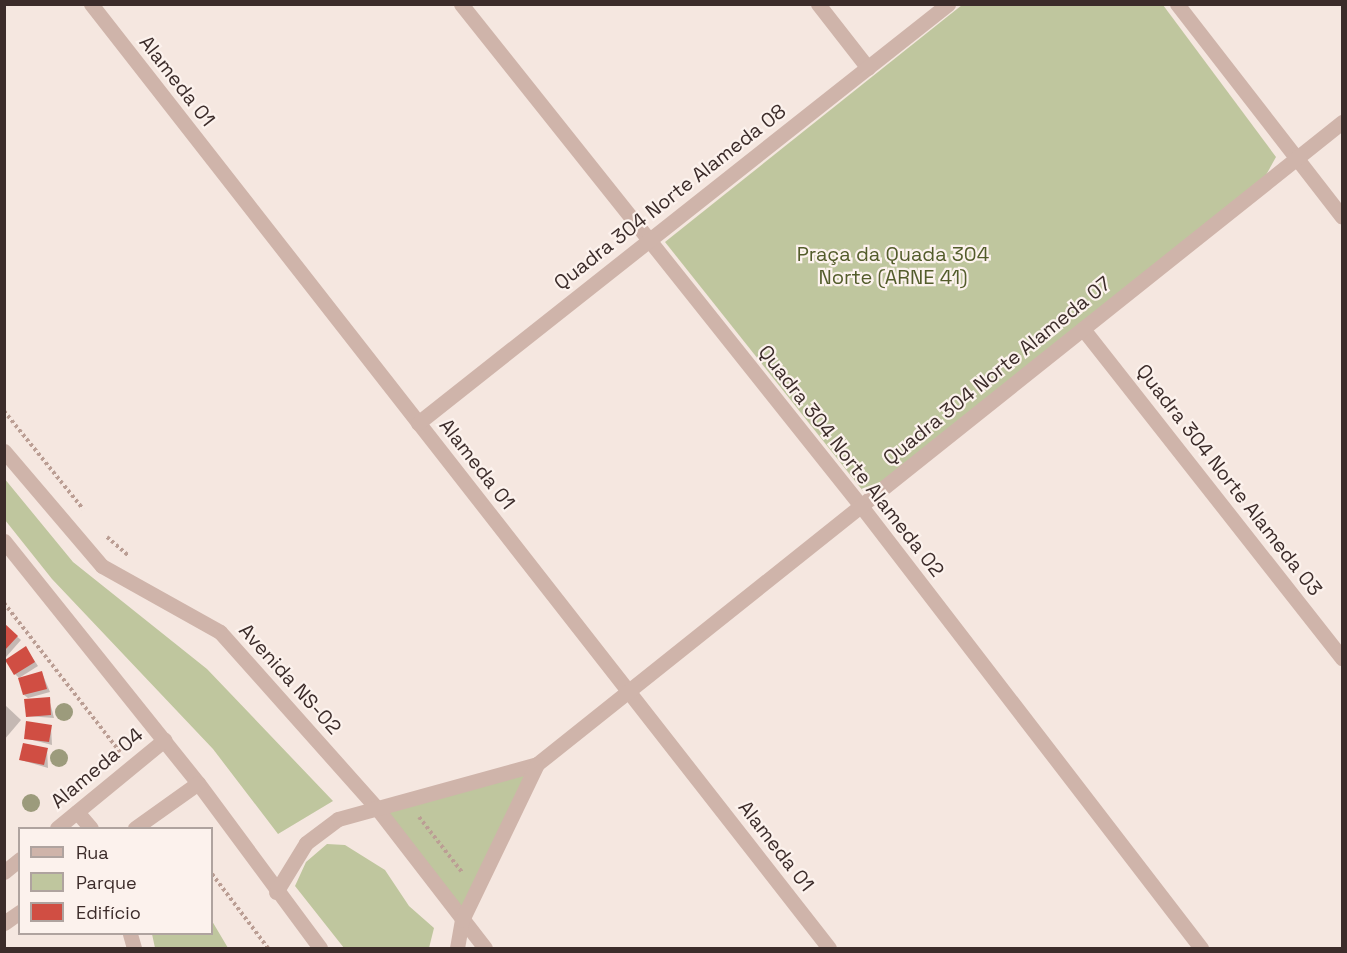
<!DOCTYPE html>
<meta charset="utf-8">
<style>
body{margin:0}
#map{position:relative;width:1347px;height:953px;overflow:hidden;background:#f5e7e0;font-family:"Space Grotesk",sans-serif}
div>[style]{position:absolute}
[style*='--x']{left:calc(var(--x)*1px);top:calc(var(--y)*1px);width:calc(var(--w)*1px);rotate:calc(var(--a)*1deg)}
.green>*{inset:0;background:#bfc69e}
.shadow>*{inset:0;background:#0003}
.building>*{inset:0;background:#d04e43}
.path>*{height:4px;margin-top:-2px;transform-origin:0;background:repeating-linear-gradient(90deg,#bb9e94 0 3px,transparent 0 6px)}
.minor>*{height:15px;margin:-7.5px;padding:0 7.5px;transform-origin:7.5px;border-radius:7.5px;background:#cfb4aa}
.trees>*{width:18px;height:18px;margin:-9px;border-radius:50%;background:#9c9b7c}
span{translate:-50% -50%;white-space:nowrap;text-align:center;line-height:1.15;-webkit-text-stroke:4.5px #fcf2ed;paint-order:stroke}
.street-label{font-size:20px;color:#3c2c2a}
.park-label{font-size:20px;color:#535c2b}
.frame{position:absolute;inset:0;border:6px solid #3c2c2a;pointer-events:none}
.legend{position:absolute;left:18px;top:827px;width:195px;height:108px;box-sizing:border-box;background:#fcf2ed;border:2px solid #afa39f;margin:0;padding:8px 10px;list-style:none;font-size:18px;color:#3c2c2a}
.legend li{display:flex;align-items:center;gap:12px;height:30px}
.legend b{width:30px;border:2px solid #afa39f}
</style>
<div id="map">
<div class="green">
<div style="clip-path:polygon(962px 5px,1163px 5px,1276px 157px,1266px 175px,875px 488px,863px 491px,665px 242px)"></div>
<div style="clip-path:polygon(4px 478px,73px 562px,207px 669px,333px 801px,278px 834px,213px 749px,52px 579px,5px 520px)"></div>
<div style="clip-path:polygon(537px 764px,462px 920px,376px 807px)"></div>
<div style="clip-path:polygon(327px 844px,345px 845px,385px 870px,409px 906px,434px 928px,429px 948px,344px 948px,295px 886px,306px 862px)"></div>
<div style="clip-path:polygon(212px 921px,228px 948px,155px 948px,152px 934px,212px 934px)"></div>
</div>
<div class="shadow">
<div style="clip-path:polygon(5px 626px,21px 640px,6px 657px,4px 657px)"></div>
<div style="clip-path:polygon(26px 648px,38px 666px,19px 678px,15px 674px)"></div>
<div style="clip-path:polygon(42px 673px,50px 692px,28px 698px,24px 695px)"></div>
<div style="clip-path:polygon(49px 699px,54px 718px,27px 716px)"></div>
<div style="clip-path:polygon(4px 704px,21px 720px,4px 740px)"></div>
<div style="clip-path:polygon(51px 726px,52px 745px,25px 738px)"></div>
<div style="clip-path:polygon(47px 749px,48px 768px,21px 760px)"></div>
</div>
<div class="building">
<div style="clip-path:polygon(4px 623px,18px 636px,4px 651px)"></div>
<div style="clip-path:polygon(26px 646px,35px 662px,14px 675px,5px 660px)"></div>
<div style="clip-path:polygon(42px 671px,47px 689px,23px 695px,18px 678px)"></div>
<div style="clip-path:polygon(50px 697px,51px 715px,26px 717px,24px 699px)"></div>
<div style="clip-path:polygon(26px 721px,52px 725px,49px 742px,24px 739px)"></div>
<div style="clip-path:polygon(23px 743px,48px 748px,44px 765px,19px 760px)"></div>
</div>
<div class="path">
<div style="--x:4;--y:411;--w:126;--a:51.1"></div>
<div style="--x:107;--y:537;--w:29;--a:41"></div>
<div style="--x:4;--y:603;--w:189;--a:52.1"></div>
<div style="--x:419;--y:817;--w:70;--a:52"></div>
<div style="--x:212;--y:874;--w:93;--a:52.9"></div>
</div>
<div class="minor">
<div style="--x:91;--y:4;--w:1198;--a:51.98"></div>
<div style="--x:461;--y:4;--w:642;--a:51.45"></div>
<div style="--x:861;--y:506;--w:558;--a:52.43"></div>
<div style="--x:818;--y:4;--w:81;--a:52"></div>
<div style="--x:1177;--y:4;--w:269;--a:52.2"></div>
<div style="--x:1083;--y:329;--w:419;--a:51.8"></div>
<div style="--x:418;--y:423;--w:676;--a:-38.33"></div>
<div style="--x:4;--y:451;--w:151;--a:49.6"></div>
<div style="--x:102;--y:566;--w:135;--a:29.2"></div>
<div style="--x:220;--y:632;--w:234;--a:48.3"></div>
<div style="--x:376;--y:807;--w:178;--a:52.3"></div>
<div style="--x:4;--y:541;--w:310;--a:51.3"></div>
<div style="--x:198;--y:783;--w:205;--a:53.5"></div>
<div style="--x:77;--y:812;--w:21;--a:49"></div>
<div style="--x:57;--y:828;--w:139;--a:-39.4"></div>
<div style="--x:135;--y:828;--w:77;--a:-35.5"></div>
<div style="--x:4;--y:872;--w:21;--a:-39"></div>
<div style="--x:276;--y:892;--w:57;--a:-58.5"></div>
<div style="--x:306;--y:843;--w:40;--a:-37"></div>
<div style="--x:338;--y:819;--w:206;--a:-15.4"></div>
<div style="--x:537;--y:764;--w:1030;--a:-38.57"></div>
<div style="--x:4;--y:923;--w:19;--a:-35"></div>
<div style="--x:130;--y:934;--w:15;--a:74"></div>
<div style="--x:457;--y:948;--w:28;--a:-80"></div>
<div style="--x:462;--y:920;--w:173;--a:-64.3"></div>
</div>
<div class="trees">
<div style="left:64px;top:712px"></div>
<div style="left:59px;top:758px"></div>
<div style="left:31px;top:803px"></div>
</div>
<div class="street-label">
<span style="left:177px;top:81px;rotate:52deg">Alameda 01</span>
<span style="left:670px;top:197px;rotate:-38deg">Quadra 304 Norte Alameda 08</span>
<span style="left:997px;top:371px;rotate:-39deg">Quadra 304 Norte Alameda 07</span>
<span style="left:851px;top:461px;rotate:52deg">Quadra 304 Norte Alameda 02</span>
<span style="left:477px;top:464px;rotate:52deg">Alameda 01</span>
<span style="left:1229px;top:480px;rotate:52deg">Quadra 304 Norte Alameda 03</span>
<span style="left:290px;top:679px;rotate:48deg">Avenida NS-02</span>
<span style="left:97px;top:768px;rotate:-40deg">Alameda 04</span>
<span style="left:776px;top:846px;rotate:52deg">Alameda 01</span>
</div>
<div class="park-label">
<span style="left:893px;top:266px">Praça da Quada 304<br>Norte (ARNE 41)</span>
</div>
<div class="frame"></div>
<ul class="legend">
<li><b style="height:8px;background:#cfb4aa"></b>Rua</li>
<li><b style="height:16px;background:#bfc69e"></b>Parque</li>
<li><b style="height:16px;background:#d04e43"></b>Edifício</li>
</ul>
</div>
